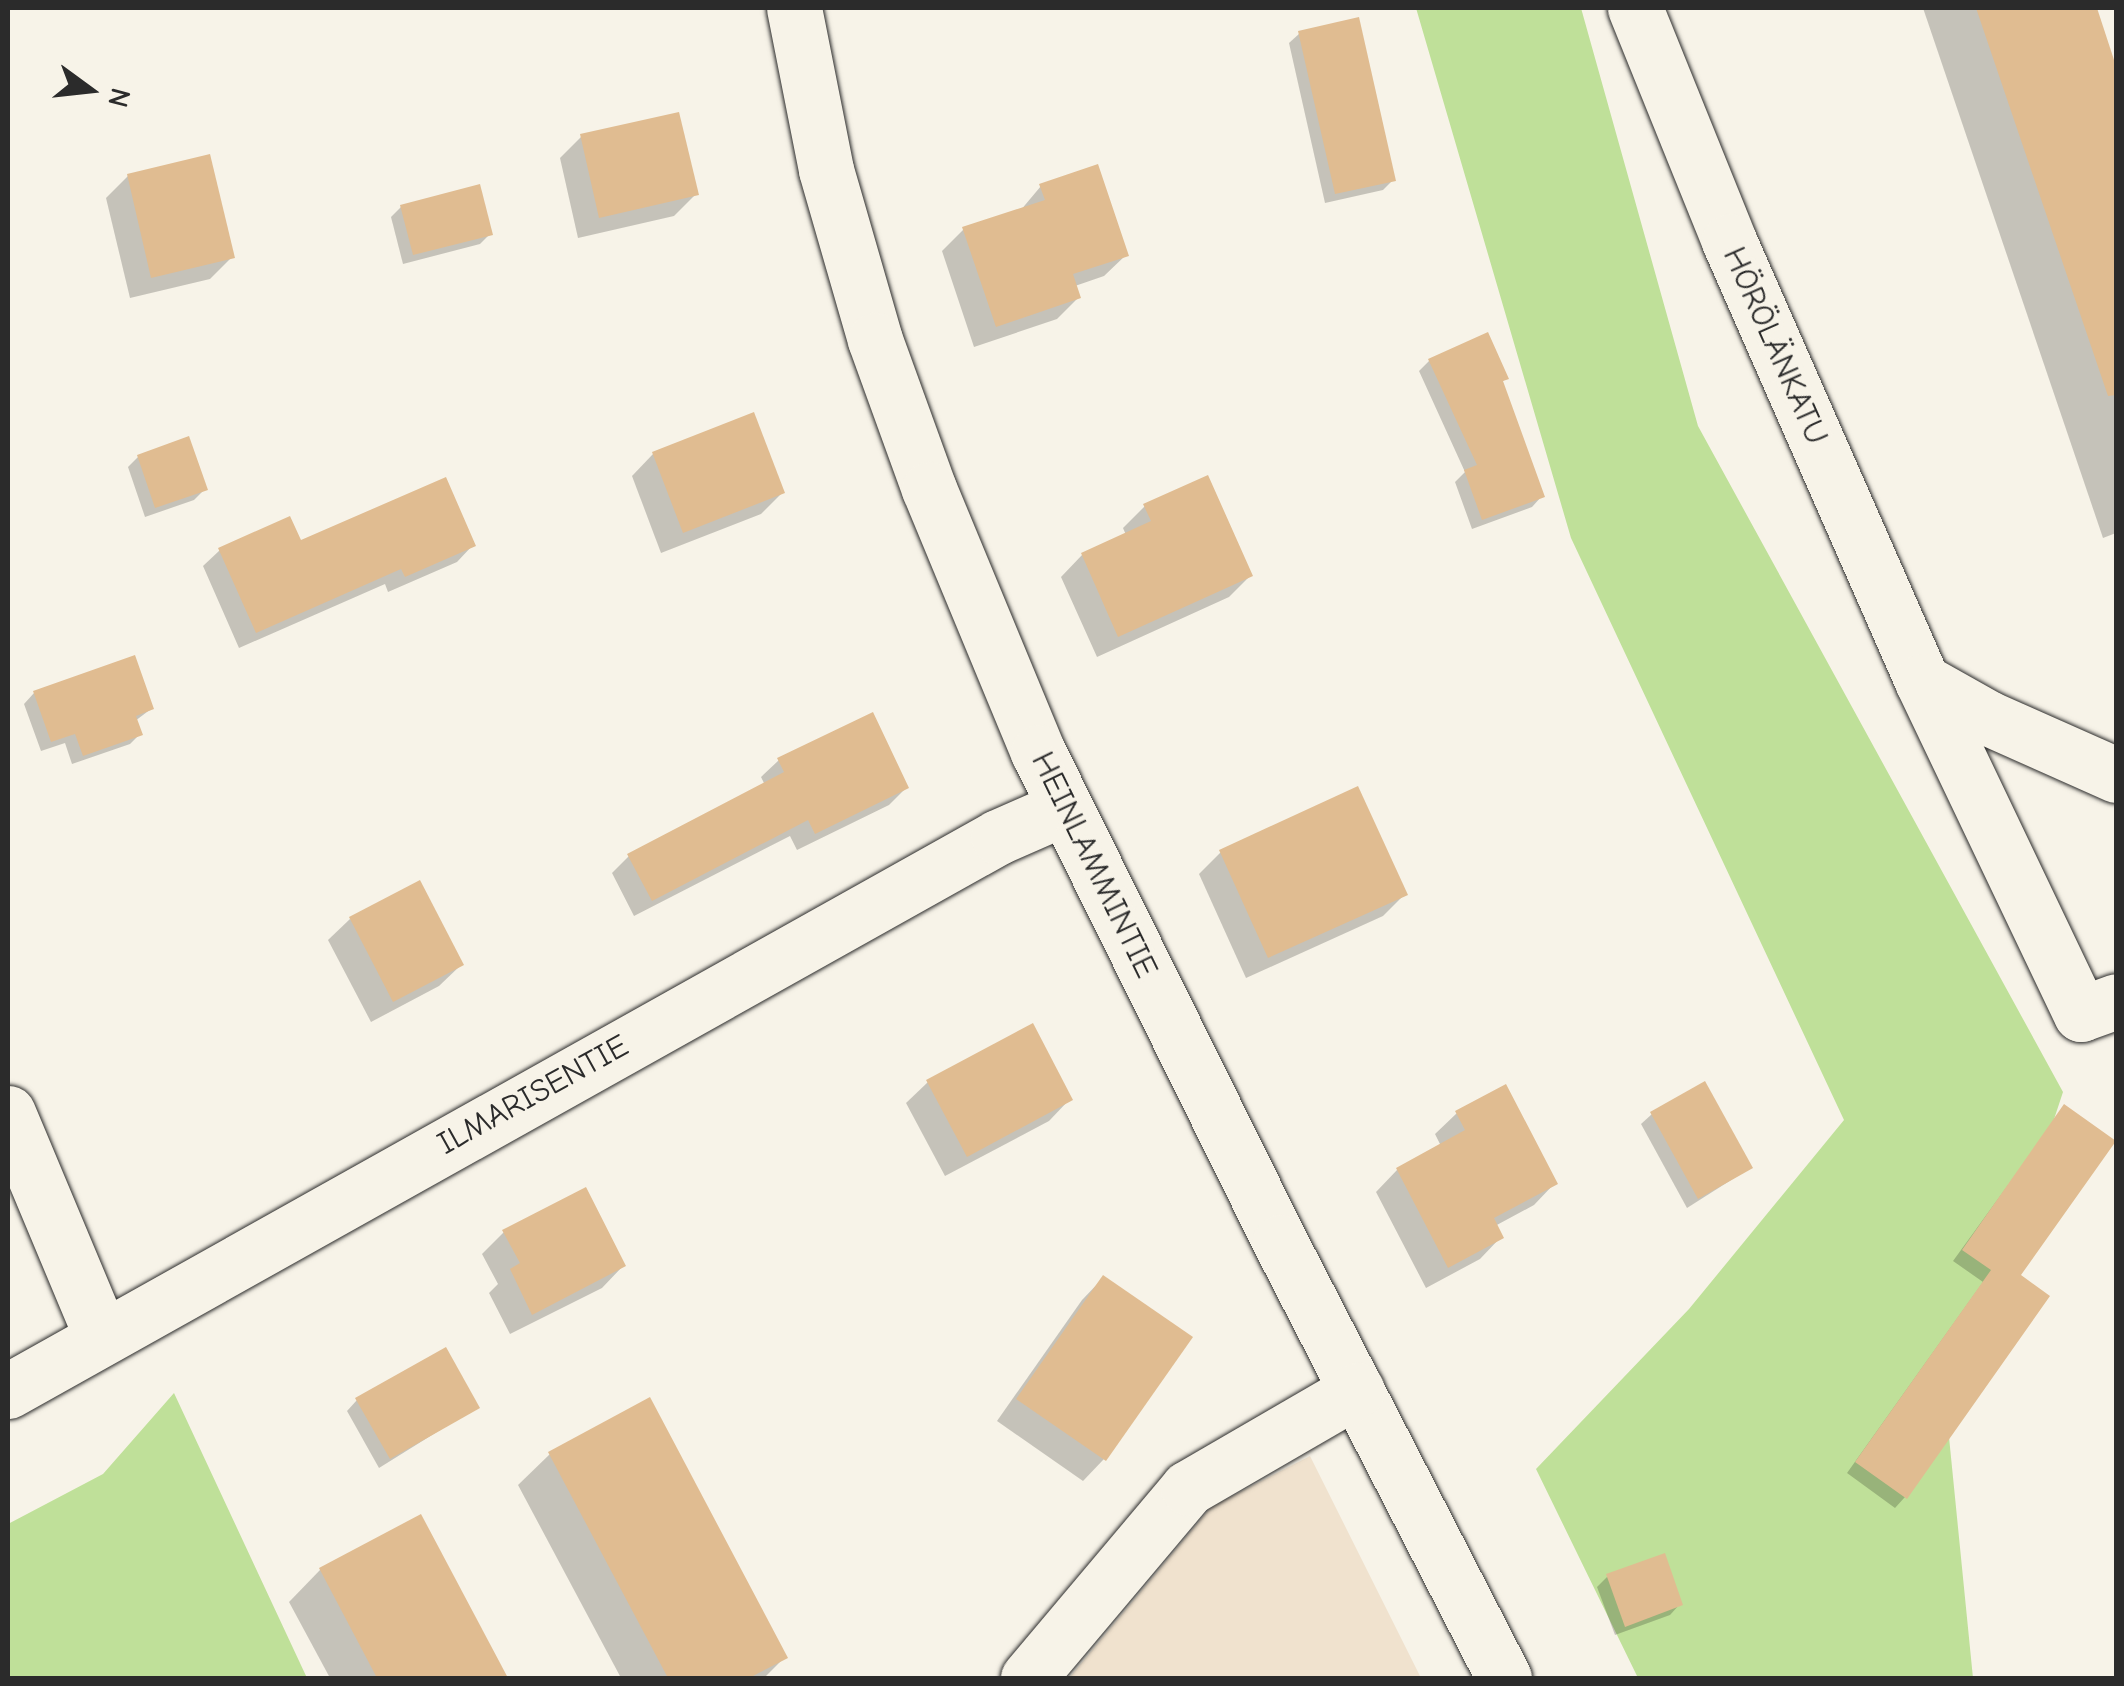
<!DOCTYPE html>
<meta charset="utf-8">
<style>
body{margin:0}
#map{position:relative;width:2124px;height:1686px;overflow:hidden;background:#f7f3e8;font-family:"Comic Neue",sans-serif}
div>[style]{position:absolute}
[style*='--x']{left:calc(var(--x)*1px);top:calc(var(--y)*1px);width:calc(var(--w)*1px);rotate:calc(var(--a)*1deg)}
.built>*{inset:0;background:#f0e2ce}
.green>*{inset:0;background:#bfe099}
.shadow>*{inset:0;background:#0003}
.building>*{inset:0;background:#e0bc91}
.roads{filter:drop-shadow(0 0 2px #2b2b2b) drop-shadow(0 0 2px #2b2b2b)}
.minor>*{height:55px;margin:-27.5px;padding:0 27.5px;transform-origin:27.5px;border-radius:27.5px;background:#f7f3e8}
span{translate:-50% -50%;white-space:nowrap;text-align:center;line-height:1.15;-webkit-text-stroke:9px #f7f3e8;paint-order:stroke}
.street-label{font-size:32px;color:#2b2b2b}
.frame{position:absolute;inset:0;border:10px solid #2b2b2b;pointer-events:none}
.north{position:absolute;left:40px;top:40px;width:100px;height:100px;-webkit-text-stroke:8px #f7f3e8;paint-order:stroke;rotate:105deg;font-size:28px;font-weight:700;line-height:40px;text-align:center;color:#2b2b2b}
.north::after{content:'';display:block;margin:auto;width:35px;height:45px;background:#2b2b2b;clip-path:polygon(50% 0,100% 100%,50% 72%,0 100%)}
</style>
<div id="map">
<div class="built">
<div style="clip-path:polygon(1310px 1456px,1421px 1678px,1069px 1678px,1211px 1507px)"></div>
</div>
<div class="green">
<div style="clip-path:polygon(1416px 8px,1581px 8px,1698px 426px,2063px 1092px,1949px 1437px,1973px 1678px,1638px 1678px,1536px 1469px,1689px 1309px,1844px 1120px,1571px 538px)"></div>
<div style="clip-path:polygon(174px 1393px,307px 1678px,8px 1678px,8px 1524px,103px 1474px)"></div>
</div>
<div class="shadow">
<div style="clip-path:polygon(1923px 8px,2094px 8px,2116px 73px,2116px 533px,2103px 538px)"></div>
<div style="clip-path:polygon(1300px 33px,1393px 180px,1383px 190px,1325px 203px,1289px 43px)"></div>
<div style="clip-path:polygon(582px 136px,696px 194px,674px 216px,578px 238px,560px 158px)"></div>
<div style="clip-path:polygon(128px 176px,232px 257px,210px 279px,130px 298px,106px 198px)"></div>
<div style="clip-path:polygon(1041px 186px,1126px 255px,1104px 276px,1075px 286px,1078px 298px,1057px 319px,974px 347px,942px 251px,963px 230px,1020px 211px)"></div>
<div style="clip-path:polygon(401px 207px,490px 234px,480px 244px,403px 264px,391px 217px)"></div>
<div style="clip-path:polygon(1429px 361px,1506px 378px,1501px 383px,1542px 496px,1532px 507px,1472px 529px,1455px 482px,1465px 472px,1419px 371px)"></div>
<div style="clip-path:polygon(653px 454px,783px 492px,761px 514px,661px 553px,632px 476px)"></div>
<div style="clip-path:polygon(138px 457px,205px 489px,194px 500px,145px 517px,128px 467px)"></div>
<div style="clip-path:polygon(1145px 506px,1250px 576px,1229px 597px,1097px 657px,1061px 577px,1082px 555px,1126px 535px,1123px 528px)"></div>
<div style="clip-path:polygon(300px 543px,473px 545px,457px 562px,388px 592px,385px 584px,239px 648px,203px 566px,220px 550px)"></div>
<div style="clip-path:polygon(34px 693px,151px 709px,135px 721px,140px 734px,130px 744px,72px 764px,65px 743px,41px 751px,24px 704px)"></div>
<div style="clip-path:polygon(779px 760px,906px 788px,889px 805px,797px 850px,790px 836px,634px 916px,612px 873px,629px 856px,765px 785px,761px 777px)"></div>
<div style="clip-path:polygon(1221px 852px,1405px 894px,1383px 916px,1246px 978px,1199px 874px)"></div>
<div style="clip-path:polygon(350px 919px,461px 965px,439px 986px,371px 1022px,328px 940px)"></div>
<div style="clip-path:polygon(928px 1082px,1070px 1099px,1049px 1121px,945px 1176px,906px 1103px)"></div>
<div style="clip-path:polygon(2064px 1108px,2017px 1275px,1905px 1497px,1895px 1508px,1847px 1473px,1983px 1282px,1953px 1261px)"></div>
<div style="clip-path:polygon(1457px 1113px,1555px 1183px,1534px 1205px,1495px 1226px,1501px 1237px,1480px 1259px,1426px 1288px,1376px 1192px,1397px 1170px,1441px 1146px,1435px 1134px)"></div>
<div style="clip-path:polygon(1652px 1114px,1750px 1168px,1687px 1208px,1641px 1124px)"></div>
<div style="clip-path:polygon(504px 1232px,623px 1266px,602px 1288px,510px 1334px,489px 1293px,498px 1284px,482px 1254px)"></div>
<div style="clip-path:polygon(1103px 1278px,1104px 1459px,1083px 1481px,997px 1421px,1082px 1300px)"></div>
<div style="clip-path:polygon(357px 1400px,477px 1407px,379px 1468px,347px 1411px)"></div>
<div style="clip-path:polygon(550px 1454px,785px 1657px,764px 1678px,621px 1678px,518px 1485px)"></div>
<div style="clip-path:polygon(420px 1518px,505px 1678px,330px 1678px,289px 1602px,320px 1570px)"></div>
<div style="clip-path:polygon(1608px 1576px,1680px 1604px,1670px 1615px,1615px 1635px,1597px 1587px)"></div>
</div>
<div class="building">
<div style="clip-path:polygon(1976px 8px,2097px 8px,2116px 66px,2116px 395px,2108px 396px)"></div>
<div style="clip-path:polygon(1359px 17px,1396px 181px,1335px 194px,1298px 31px)"></div>
<div style="clip-path:polygon(679px 112px,699px 195px,599px 218px,580px 134px)"></div>
<div style="clip-path:polygon(210px 154px,235px 258px,151px 278px,127px 174px)"></div>
<div style="clip-path:polygon(1098px 164px,1129px 256px,1073px 274px,1081px 298px,996px 327px,962px 227px,1045px 200px,1039px 184px)"></div>
<div style="clip-path:polygon(480px 184px,493px 235px,413px 255px,400px 205px)"></div>
<div style="clip-path:polygon(1488px 332px,1509px 379px,1503px 381px,1545px 497px,1482px 520px,1464px 470px,1477px 465px,1428px 359px)"></div>
<div style="clip-path:polygon(754px 412px,785px 493px,683px 533px,652px 452px)"></div>
<div style="clip-path:polygon(189px 436px,208px 490px,155px 508px,137px 455px)"></div>
<div style="clip-path:polygon(1208px 475px,1253px 576px,1118px 637px,1081px 553px,1151px 521px,1143px 504px)"></div>
<div style="clip-path:polygon(446px 477px,476px 546px,405px 577px,401px 569px,256px 633px,218px 548px,290px 516px,301px 540px)"></div>
<div style="clip-path:polygon(135px 655px,154px 709px,136px 716px,143px 735px,83px 756px,75px 734px,51px 742px,33px 691px)"></div>
<div style="clip-path:polygon(873px 712px,909px 788px,815px 834px,808px 820px,652px 901px,627px 854px,784px 772px,777px 758px)"></div>
<div style="clip-path:polygon(1358px 786px,1408px 895px,1268px 958px,1219px 850px)"></div>
<div style="clip-path:polygon(420px 880px,464px 965px,393px 1002px,349px 917px)"></div>
<div style="clip-path:polygon(1033px 1023px,1073px 1100px,967px 1157px,926px 1080px)"></div>
<div style="clip-path:polygon(1705px 1081px,1753px 1168px,1698px 1199px,1650px 1112px)"></div>
<div style="clip-path:polygon(1506px 1084px,1558px 1184px,1494px 1218px,1504px 1238px,1448px 1268px,1396px 1168px,1465px 1130px,1455px 1111px)"></div>
<div style="clip-path:polygon(2064px 1104px,2116px 1141px,2021px 1275px,2050px 1296px,1907px 1499px,1855px 1462px,1991px 1270px,1962px 1250px)"></div>
<div style="clip-path:polygon(586px 1187px,626px 1266px,532px 1315px,510px 1269px,520px 1263px,502px 1230px)"></div>
<div style="clip-path:polygon(1103px 1275px,1193px 1337px,1106px 1461px,1016px 1399px)"></div>
<div style="clip-path:polygon(446px 1347px,480px 1408px,390px 1459px,355px 1398px)"></div>
<div style="clip-path:polygon(650px 1397px,788px 1658px,749px 1678px,668px 1678px,548px 1452px)"></div>
<div style="clip-path:polygon(421px 1514px,508px 1678px,377px 1678px,319px 1568px)"></div>
<div style="clip-path:polygon(1665px 1553px,1683px 1605px,1625px 1627px,1606px 1574px)"></div>
</div>
<div class="roads">
<div class="minor">
<div style="--x:794;--y:8;--w:165;--a:78.8"></div>
<div style="--x:826;--y:170;--w:177;--a:73.9"></div>
<div style="--x:875;--y:340;--w:158;--a:70.1"></div>
<div style="--x:929;--y:489;--w:285;--a:67.5"></div>
<div style="--x:1038;--y:752;--w:547;--a:63.72"></div>
<div style="--x:1280;--y:1242;--w:490;--a:62.8"></div>
<div style="--x:1635;--y:8;--w:251;--a:68"></div>
<div style="--x:1729;--y:241;--w:480;--a:66.3"></div>
<div style="--x:1922;--y:681;--w:369;--a:64.5"></div>
<div style="--x:2081;--y:1014;--w:37;--a:-20"></div>
<div style="--x:1922;--y:681;--w:76;--a:29.3"></div>
<div style="--x:1988;--y:718;--w:140;--a:24"></div>
<div style="--x:8;--y:1113;--w:241;--a:67.3"></div>
<div style="--x:8;--y:1391;--w:1134;--a:-29.23"></div>
<div style="--x:998;--y:837;--w:72;--a:-23.7"></div>
<div style="--x:1028;--y:1678;--w:248;--a:-49.9"></div>
<div style="--x:1188;--y:1488;--w:195;--a:-30.1"></div>
</div>
</div>
<div class="street-label">
<span style="left:1775px;top:346px;rotate:66deg">HÖRÖLÄNKATU</span>
<span style="left:1094px;top:865px;rotate:64deg">HEINLAMMINTIE</span>
<span style="left:533px;top:1095px;rotate:-29deg">ILMARISENTIE</span>
</div>
<div class="frame"></div>
<div class="north">N</div>
</div>
